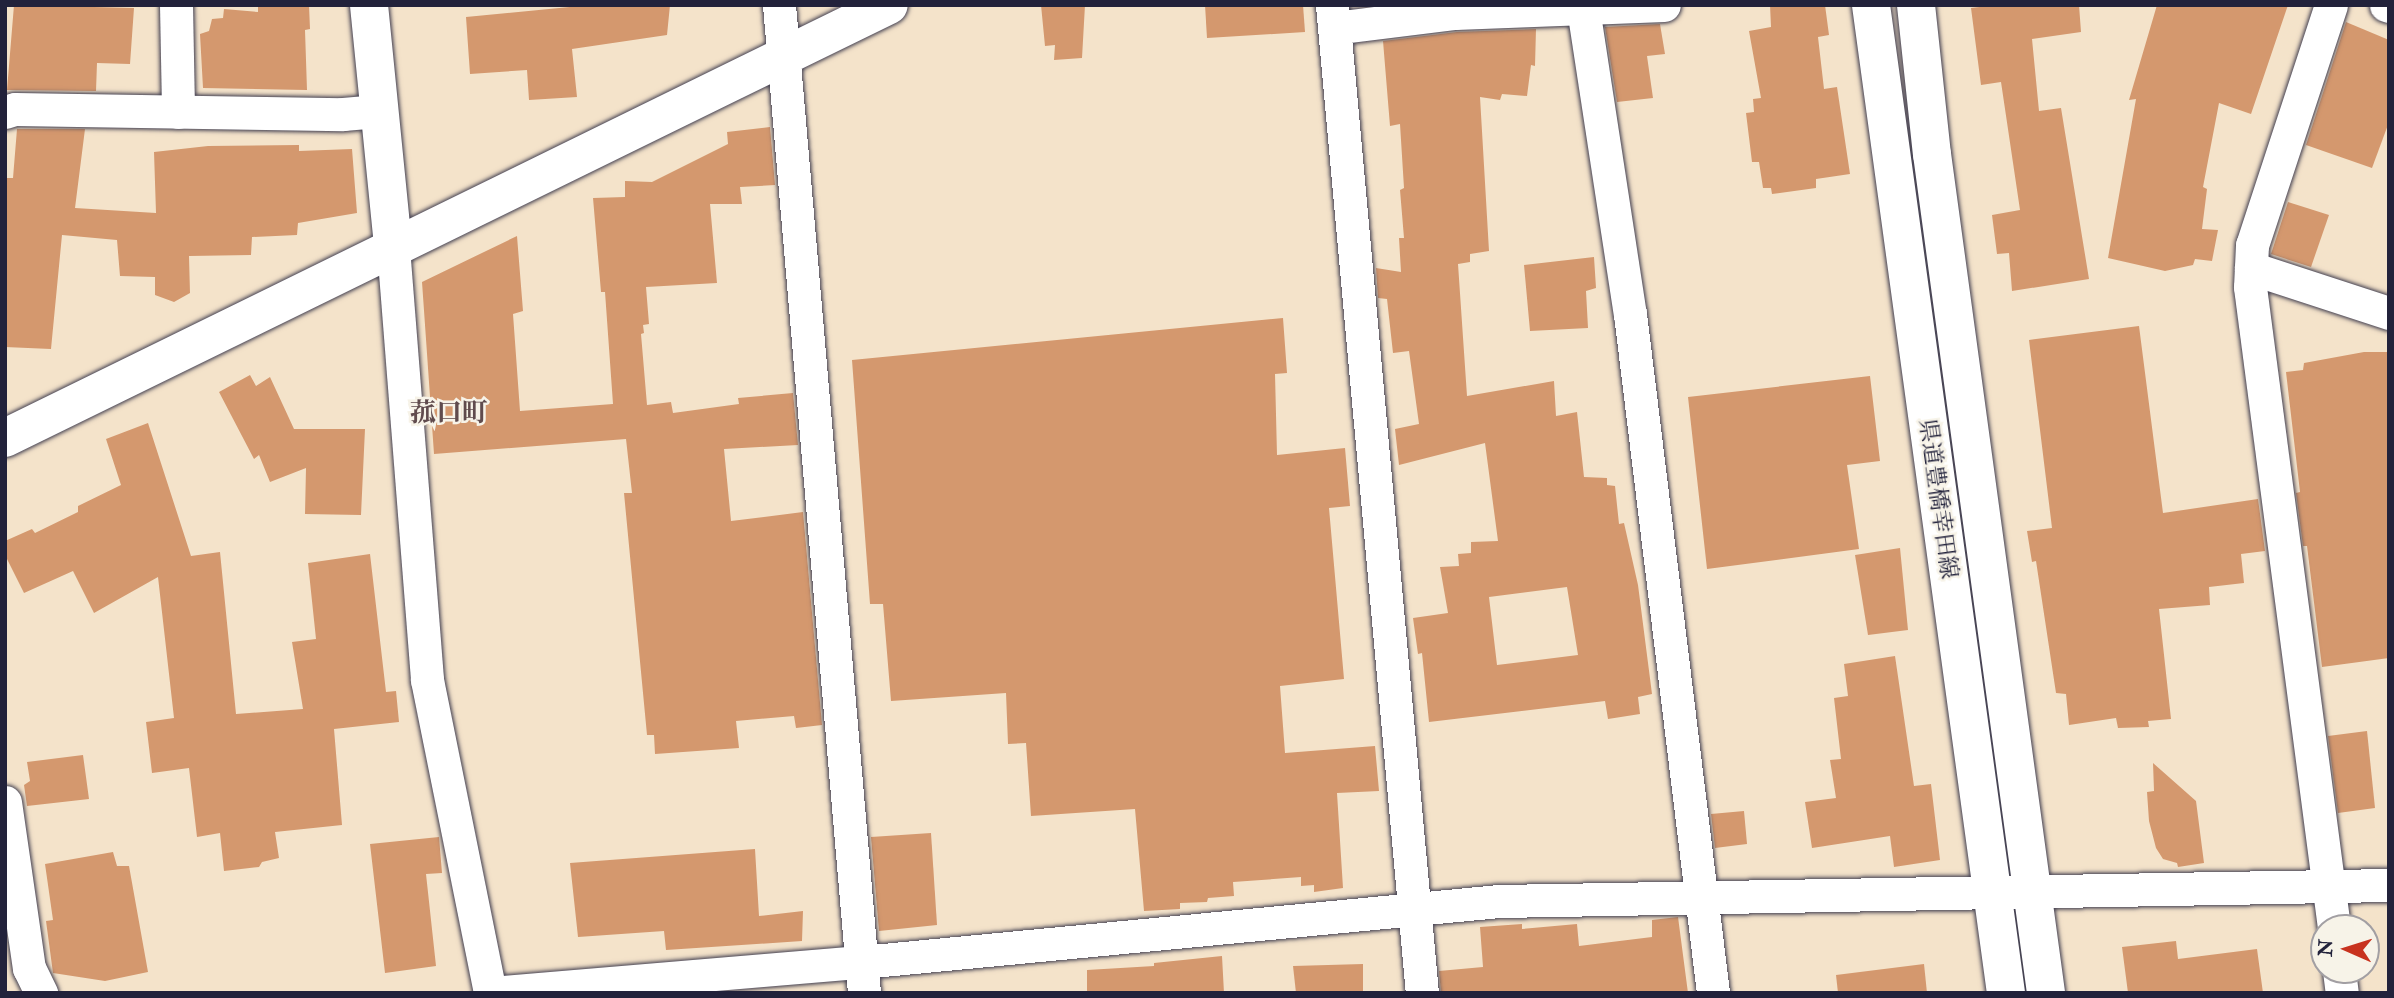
<!DOCTYPE html>
<meta charset="utf-8">
<style>
body{margin:0}
#map{position:relative;width:2394px;height:998px;overflow:hidden;background:#f4e3ca;font-family:"IM FELL Double Pica","Noto Serif JP",serif}
div>[style]{position:absolute}
[style*='--x']{left:calc(var(--x)*1px);top:calc(var(--y)*1px);width:calc(var(--w)*1px);rotate:calc(var(--a)*1deg)}
.building>*{inset:0;background:#d4986e}
.roads{filter:drop-shadow(0 0 2px #423f50) drop-shadow(0 0 2px #423f50)}
.minor>*{height:33px;margin:-16.5px;padding:0 16.5px;transform-origin:16.5px;border-radius:16.5px;background:#fff}
.tertiary>*{height:38px;margin:-19px;padding:0 19px;transform-origin:19px;border-radius:19px;background:#fff}
.secondary>*{height:38px;margin:-19px;padding:0 19px;transform-origin:19px;border-radius:19px;background:#fff}
span{translate:-50% -50%;white-space:nowrap;text-align:center;line-height:1.15;-webkit-text-stroke:5px #f7f3e8;paint-order:stroke}
.street-label{font-size:23px;color:#22223b}
.quarter-label{font-size:26px;color:#604b4d;font-weight:700}
.frame{position:absolute;inset:0;border:7px solid #22223b;pointer-events:none}
.north{position:absolute;left:2310px;top:914px;width:70px;height:70px;box-sizing:border-box;background:#f7f3e8;border:2px solid #a29fa3;border-radius:50%;rotate:273deg;font-size:19px;font-weight:700;line-height:28px;text-align:center;color:#22223b}
.north::after{content:'';display:block;margin:auto;width:24px;height:32px;background:#c8321e;clip-path:polygon(50% 0,100% 100%,50% 72%,0 100%)}
</style>
<div id="map">
<div class="building">
<div style="clip-path:polygon(14px 5px,134px 8px,130px 64px,97px 63px,96px 91px,7px 90px)"></div>
<div style="clip-path:polygon(258px 5px,309px 5px,310px 29px,305px 30px,307px 90px,203px 88px,200px 34px,209px 31px,212px 19px,223px 18px,224px 9px,258px 12px)"></div>
<div style="clip-path:polygon(590px 5px,670px 5px,667px 35px,572px 49px,577px 97px,529px 100px,527px 70px,470px 74px,466px 17px)"></div>
<div style="clip-path:polygon(1041px 5px,1085px 5px,1082px 58px,1054px 60px,1055px 45px,1045px 46px)"></div>
<div style="clip-path:polygon(1205px 5px,1303px 5px,1305px 32px,1207px 38px)"></div>
<div style="clip-path:polygon(1770px 5px,1825px 5px,1829px 35px,1818px 37px,1824px 89px,1837px 87px,1850px 174px,1816px 179px,1816px 188px,1772px 194px,1771px 188px,1763px 188px,1759px 162px,1752px 162px,1746px 113px,1754px 112px,1753px 99px,1761px 98px,1749px 31px,1771px 27px)"></div>
<div style="clip-path:polygon(1996px 5px,2079px 5px,2081px 32px,2032px 39px,2039px 111px,2061px 108px,2089px 279px,2012px 291px,2009px 253px,1997px 254px,1992px 215px,2020px 210px,2001px 82px,1981px 85px,1971px 8px)"></div>
<div style="clip-path:polygon(2157px 5px,2288px 5px,2251px 114px,2219px 103px,2203px 187px,2207px 189px,2202px 229px,2218px 230px,2212px 261px,2195px 259px,2193px 265px,2165px 271px,2108px 258px,2136px 99px,2129px 100px)"></div>
<div style="clip-path:polygon(2346px 22px,2389px 40px,2389px 122px,2372px 168px,2306px 145px)"></div>
<div style="clip-path:polygon(1660px 24px,1665px 54px,1647px 56px,1653px 98px,1617px 102px,1605px 27px)"></div>
<div style="clip-path:polygon(evenodd,1536px 29px,1535px 66px,1531px 65px,1527px 96px,1502px 94px,1500px 100px,1480px 97px,1489px 251px,1470px 254px,1470px 262px,1458px 264px,1467px 396px,1554px 381px,1556px 416px,1577px 412px,1584px 477px,1607px 478px,1607px 485px,1615px 486px,1619px 524px,1624px 523px,1638px 585px,1652px 694px,1638px 697px,1640px 714px,1608px 719px,1605px 701px,1429px 722px,1422px 653px,1418px 654px,1413px 618px,1448px 613px,1440px 567px,1459px 566px,1458px 554px,1471px 553px,1471px 542px,1498px 541px,1485px 443px,1399px 465px,1395px 429px,1419px 424px,1409px 351px,1393px 353px,1387px 299px,1378px 298px,1376px 268px,1401px 272px,1399px 238px,1404px 238px,1400px 190px,1404px 188px,1400px 124px,1390px 126px,1383px 41px,1457px 32px,1536px 29px,1567px 587px,1578px 655px,1497px 665px,1489px 597px,1567px 587px)"></div>
<div style="clip-path:polygon(770px 127px,775px 185px,740px 187px,742px 204px,710px 204px,717px 283px,646px 287px,649px 324px,643px 325px,644px 333px,641px 334px,647px 405px,671px 402px,673px 413px,739px 404px,738px 398px,793px 393px,798px 445px,724px 449px,731px 521px,803px 512px,822px 725px,796px 728px,794px 716px,736px 721px,739px 748px,655px 754px,654px 735px,647px 735px,624px 493px,632px 493px,626px 439px,434px 454px,422px 282px,517px 236px,523px 311px,513px 314px,520px 411px,613px 404px,605px 292px,601px 292px,593px 198px,625px 197px,625px 181px,652px 182px,728px 144px,727px 132px)"></div>
<div style="clip-path:polygon(17px 129px,85px 129px,75px 208px,156px 213px,154px 152px,208px 146px,299px 145px,299px 151px,352px 149px,357px 213px,298px 223px,297px 235px,252px 237px,251px 255px,189px 256px,190px 293px,174px 302px,155px 295px,155px 277px,120px 276px,117px 240px,62px 235px,51px 349px,5px 347px,5px 178px,13px 178px)"></div>
<div style="clip-path:polygon(2288px 202px,2329px 215px,2311px 267px,2271px 254px)"></div>
<div style="clip-path:polygon(1594px 257px,1596px 288px,1586px 291px,1588px 328px,1530px 331px,1524px 265px)"></div>
<div style="clip-path:polygon(1283px 318px,1287px 373px,1275px 374px,1277px 455px,1345px 448px,1350px 506px,1329px 508px,1344px 679px,1280px 686px,1285px 753px,1375px 746px,1379px 791px,1337px 793px,1343px 888px,1314px 892px,1314px 885px,1301px 886px,1301px 877px,1233px 882px,1234px 896px,1208px 898px,1207px 902px,1180px 903px,1180px 909px,1144px 911px,1135px 809px,1031px 816px,1026px 743px,1008px 744px,1006px 693px,891px 701px,883px 604px,870px 604px,852px 360px)"></div>
<div style="clip-path:polygon(2139px 326px,2163px 513px,2258px 499px,2265px 551px,2241px 554px,2244px 583px,2209px 587px,2210px 605px,2159px 609px,2171px 719px,2148px 721px,2149px 727px,2118px 728px,2116px 718px,2069px 725px,2066px 694px,2056px 693px,2036px 561px,2032px 562px,2027px 531px,2052px 528px,2029px 340px)"></div>
<div style="clip-path:polygon(2364px 352px,2389px 352px,2389px 658px,2322px 667px,2307px 546px,2303px 546px,2296px 493px,2300px 492px,2286px 372px,2303px 370px,2304px 363px)"></div>
<div style="clip-path:polygon(250px 375px,256px 386px,270px 377px,294px 429px,365px 429px,361px 515px,305px 514px,306px 468px,270px 482px,259px 455px,254px 459px,219px 392px)"></div>
<div style="clip-path:polygon(1870px 376px,1880px 461px,1847px 465px,1859px 549px,1707px 569px,1688px 397px)"></div>
<div style="clip-path:polygon(148px 423px,191px 556px,220px 552px,236px 714px,303px 709px,292px 642px,316px 639px,308px 563px,370px 554px,386px 692px,396px 691px,399px 722px,334px 729px,342px 825px,275px 832px,279px 858px,262px 862px,259px 867px,224px 871px,220px 833px,197px 837px,189px 768px,152px 773px,146px 722px,174px 718px,158px 577px,94px 613px,73px 571px,24px 593px,5px 555px,5px 541px,32px 529px,35px 533px,78px 512px,78px 506px,121px 485px,106px 439px)"></div>
<div style="clip-path:polygon(1900px 548px,1908px 630px,1868px 635px,1855px 555px)"></div>
<div style="clip-path:polygon(1895px 656px,1914px 786px,1931px 784px,1940px 860px,1894px 867px,1890px 836px,1812px 848px,1805px 802px,1836px 798px,1830px 760px,1841px 759px,1834px 698px,1848px 696px,1844px 664px)"></div>
<div style="clip-path:polygon(2367px 731px,2375px 808px,2338px 813px,2328px 736px)"></div>
<div style="clip-path:polygon(83px 755px,89px 799px,27px 806px,24px 785px,30px 781px,27px 762px)"></div>
<div style="clip-path:polygon(2153px 763px,2196px 801px,2204px 863px,2178px 867px,2177px 863px,2163px 859px,2156px 848px,2149px 821px,2147px 792px,2154px 791px)"></div>
<div style="clip-path:polygon(1744px 811px,1747px 844px,1715px 848px,1711px 814px)"></div>
<div style="clip-path:polygon(931px 833px,937px 925px,879px 931px,871px 837px)"></div>
<div style="clip-path:polygon(439px 837px,442px 873px,426px 874px,436px 966px,385px 973px,370px 844px)"></div>
<div style="clip-path:polygon(755px 849px,759px 916px,803px 911px,802px 941px,666px 950px,664px 931px,578px 937px,570px 863px)"></div>
<div style="clip-path:polygon(113px 852px,117px 866px,129px 866px,148px 972px,105px 981px,53px 973px,46px 921px,53px 920px,45px 864px)"></div>
<div style="clip-path:polygon(1678px 917px,1688px 993px,1441px 993px,1439px 971px,1483px 967px,1480px 927px,1522px 924px,1522px 929px,1577px 924px,1579px 946px,1652px 937px,1652px 920px)"></div>
<div style="clip-path:polygon(2176px 941px,2178px 959px,2257px 949px,2263px 993px,2128px 993px,2122px 947px)"></div>
<div style="clip-path:polygon(1222px 956px,1224px 993px,1087px 993px,1087px 970px,1154px 966px,1154px 963px)"></div>
<div style="clip-path:polygon(1363px 964px,1363px 993px,1296px 993px,1293px 966px)"></div>
<div style="clip-path:polygon(1924px 964px,1927px 993px,1838px 993px,1836px 975px)"></div>
</div>
<div class="roads">
<div class="minor">
<div style="--x:176;--y:5;--w:107;--a:88.9"></div>
<div style="--x:779;--y:5;--w:992;--a:85.08"></div>
<div style="--x:1332;--y:5;--w:992;--a:84.8"></div>
<div style="--x:2331;--y:5;--w:253;--a:108.2"></div>
<div style="--x:2252;--y:245;--w:42;--a:92.7"></div>
<div style="--x:2250;--y:287;--w:646;--a:82.53"></div>
<div style="--x:2386;--y:5;--w:3;--a:18"></div>
<div style="--x:1583;--y:8;--w:310;--a:81.3"></div>
<div style="--x:1630;--y:314;--w:684;--a:83.03"></div>
<div style="--x:1334;--y:28;--w:122;--a:-7.1"></div>
<div style="--x:1455;--y:13;--w:209;--a:-2.2"></div>
<div style="--x:5;--y:112;--w:10;--a:-17"></div>
<div style="--x:15;--y:109;--w:328;--a:0.9"></div>
<div style="--x:343;--y:114;--w:35;--a:-5"></div>
<div style="--x:393;--y:247;--w:434;--a:85.5"></div>
<div style="--x:427;--y:680;--w:319;--a:78.6"></div>
<div style="--x:2251;--y:268;--w:145;--a:18.1"></div>
<div style="--x:5;--y:802;--w:168;--a:81.8"></div>
<div style="--x:29;--y:968;--w:28;--a:64"></div>
<div style="--x:2339;--y:970;--w:23;--a:83"></div>
<div style="--x:490;--y:993;--w:373;--a:-4.8"></div>
<div style="--x:862;--y:962;--w:640;--a:-5.47"></div>
<div style="--x:1499;--y:901;--w:890;--a:-1.03"></div>
</div>
<div class="tertiary">
<div style="--x:369;--y:5;--w:243;--a:84.3"></div>
<div style="--x:5;--y:438;--w:984;--a:-26.1"></div>
</div>
<div class="secondary">
<div style="--x:1871;--y:5;--w:997;--a:82.22"></div>
<div style="--x:1916;--y:5;--w:150;--a:83.9"></div>
<div style="--x:1932;--y:154;--w:847;--a:82.26"></div>
</div>
</div>
<div class="street-label">
<span style="left:1938px;top:499px;rotate:82deg">県道豊橋幸田線</span>
</div>
<div class="quarter-label">
<span style="left:449px;top:414px">菰口町</span>
</div>
<div class="frame"></div>
<div class="north">N</div>
</div>
